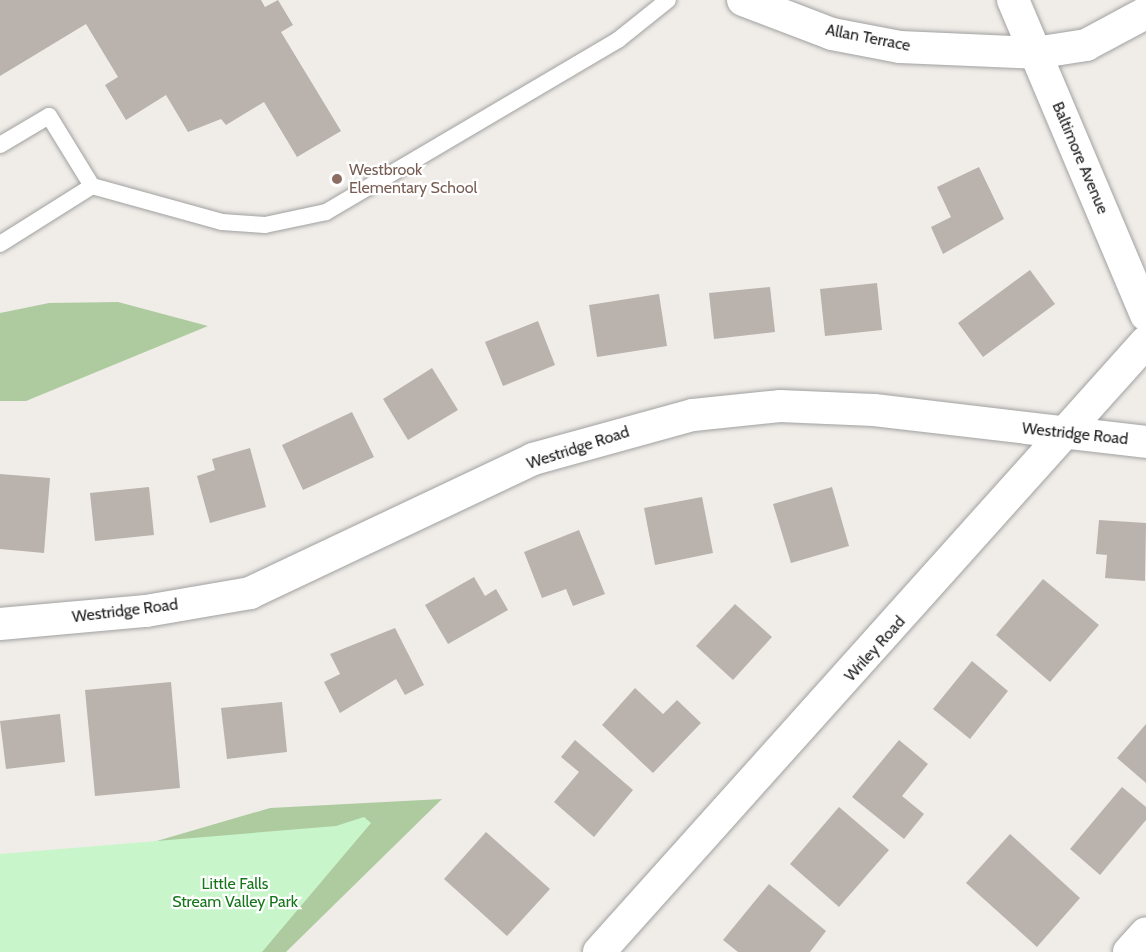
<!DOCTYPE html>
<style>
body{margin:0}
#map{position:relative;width:1146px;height:952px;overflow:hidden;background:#f0ede8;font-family:Cabin,sans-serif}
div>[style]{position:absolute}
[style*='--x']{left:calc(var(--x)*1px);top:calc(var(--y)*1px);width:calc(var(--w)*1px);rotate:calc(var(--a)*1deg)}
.forest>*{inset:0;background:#aecba0}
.park>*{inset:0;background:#c9f5cb}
.building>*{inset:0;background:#b9b2ad}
.roads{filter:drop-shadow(0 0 2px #a1a1a1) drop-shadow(0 0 2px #a1a1a1)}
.lane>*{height:16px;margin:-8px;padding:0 8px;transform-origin:8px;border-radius:8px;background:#fff}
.street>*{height:32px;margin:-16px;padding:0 16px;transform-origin:16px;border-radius:16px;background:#fff}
.dots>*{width:16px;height:16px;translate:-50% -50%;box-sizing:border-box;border:3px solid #fff;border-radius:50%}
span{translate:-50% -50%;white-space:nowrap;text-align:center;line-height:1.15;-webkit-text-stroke:4.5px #fff;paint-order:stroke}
.street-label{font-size:16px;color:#202020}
.education-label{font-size:16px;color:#785e54}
.left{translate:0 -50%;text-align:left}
.park-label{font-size:16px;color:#16761b}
</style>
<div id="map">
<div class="forest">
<div style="clip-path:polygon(118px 302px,208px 326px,26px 401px,0 401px,0 313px,49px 303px)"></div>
<div style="clip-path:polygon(442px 799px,286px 952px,0 952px,0 867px,78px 864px,270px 808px)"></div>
</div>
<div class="park">
<div style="clip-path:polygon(364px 817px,371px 823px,262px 952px,0 952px,0 854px,336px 826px)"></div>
</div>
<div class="building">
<div style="clip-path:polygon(0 0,261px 0,265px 7px,278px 0,293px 25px,281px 32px,341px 131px,297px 157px,264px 102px,226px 125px,221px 119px,188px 132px,166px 95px,126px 120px,105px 85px,118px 77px,86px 24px,0 76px)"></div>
<div style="clip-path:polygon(979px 167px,1004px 219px,943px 254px,931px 227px,951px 217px,937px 187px)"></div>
<div style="clip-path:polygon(1030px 270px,1055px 304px,983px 357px,958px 323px)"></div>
<div style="clip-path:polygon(877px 283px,882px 330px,825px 336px,820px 289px)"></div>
<div style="clip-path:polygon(770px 287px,775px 332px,714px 339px,709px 293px)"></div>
<div style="clip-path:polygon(659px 294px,667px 346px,597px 357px,589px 305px)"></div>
<div style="clip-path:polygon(538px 321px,555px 365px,503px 386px,485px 342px)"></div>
<div style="clip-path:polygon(432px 368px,458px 410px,408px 440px,383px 399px)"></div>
<div style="clip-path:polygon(352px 412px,374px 457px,303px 490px,282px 445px)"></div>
<div style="clip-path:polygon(250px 448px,266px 507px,210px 523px,197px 476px,215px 470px,212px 459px)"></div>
<div style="clip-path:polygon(0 474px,50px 478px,44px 553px,0 549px)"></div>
<div style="clip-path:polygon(149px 487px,154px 535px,95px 541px,90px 493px)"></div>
<div style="clip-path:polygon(832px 487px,849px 546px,791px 563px,773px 504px)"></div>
<div style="clip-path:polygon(702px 497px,713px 553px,655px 565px,644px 508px)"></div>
<div style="clip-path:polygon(1099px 520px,1146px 523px,1145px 581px,1105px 578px,1107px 555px,1096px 554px)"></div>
<div style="clip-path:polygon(579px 530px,605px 594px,573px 606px,566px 589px,542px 598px,524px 552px)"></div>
<div style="clip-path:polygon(474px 577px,485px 596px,496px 589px,508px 610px,448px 644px,425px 605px)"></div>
<div style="clip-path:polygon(1043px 579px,1099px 625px,1050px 682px,996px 635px)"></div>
<div style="clip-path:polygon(735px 604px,772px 637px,733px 680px,696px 646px)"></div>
<div style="clip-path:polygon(395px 628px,424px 685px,405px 695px,396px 679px,340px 713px,324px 682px,340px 674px,330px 654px)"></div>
<div style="clip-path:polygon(972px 661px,1008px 691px,970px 739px,933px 709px)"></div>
<div style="clip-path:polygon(171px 682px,180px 788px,95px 796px,85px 690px)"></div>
<div style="clip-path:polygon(635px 688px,663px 714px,677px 700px,701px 723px,653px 773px,602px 725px)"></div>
<div style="clip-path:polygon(282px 702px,287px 752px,227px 759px,221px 708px)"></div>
<div style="clip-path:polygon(60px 714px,65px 762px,6px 769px,0 721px)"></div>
<div style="clip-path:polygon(1146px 724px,1146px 783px,1117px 758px)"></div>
<div style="clip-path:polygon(575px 740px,633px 790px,594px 837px,554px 802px,579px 772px,561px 757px)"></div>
<div style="clip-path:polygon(899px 740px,928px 764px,902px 796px,924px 814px,904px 839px,852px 797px)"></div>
<div style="clip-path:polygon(1122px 787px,1146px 807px,1146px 820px,1100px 875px,1070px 849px)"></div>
<div style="clip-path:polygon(839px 807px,889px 850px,839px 907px,790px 864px)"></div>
<div style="clip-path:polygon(486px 832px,550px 889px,507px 936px,444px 879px)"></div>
<div style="clip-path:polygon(1010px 834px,1080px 898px,1037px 947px,966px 883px)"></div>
<div style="clip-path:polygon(769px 884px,826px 931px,810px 952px,738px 952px,723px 940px)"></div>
</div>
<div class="roads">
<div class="lane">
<div style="--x:0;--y:145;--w:57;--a:-30.6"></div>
<div style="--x:49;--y:116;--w:82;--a:58.4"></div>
<div style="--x:92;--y:186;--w:135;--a:15.5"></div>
<div style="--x:222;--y:222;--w:43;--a:4"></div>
<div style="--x:265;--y:225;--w:62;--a:-12"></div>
<div style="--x:326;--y:212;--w:339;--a:-30.5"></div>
<div style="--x:618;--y:40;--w:64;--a:-38.7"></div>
<div style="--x:0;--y:244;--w:109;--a:-32.2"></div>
</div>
<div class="street">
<div style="--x:743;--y:0;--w:95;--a:20.9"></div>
<div style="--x:832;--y:34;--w:69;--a:10.8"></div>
<div style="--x:900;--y:47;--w:135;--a:2.5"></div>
<div style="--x:1035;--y:53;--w:52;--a:-8.9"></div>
<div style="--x:1086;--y:45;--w:68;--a:-28.1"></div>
<div style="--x:1013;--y:0;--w:342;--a:67.1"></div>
<div style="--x:0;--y:624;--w:147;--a:-5.1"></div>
<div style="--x:146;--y:611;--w:106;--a:-9.8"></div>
<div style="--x:250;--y:593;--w:313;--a:-25.3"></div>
<div style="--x:533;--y:459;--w:166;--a:-15.4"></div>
<div style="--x:693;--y:415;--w:87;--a:-5.9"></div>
<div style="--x:780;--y:406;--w:94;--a:2.4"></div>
<div style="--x:874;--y:410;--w:274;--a:6.7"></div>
<div style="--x:599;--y:952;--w:819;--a:-48.12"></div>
<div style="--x:1129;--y:952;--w:25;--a:-48"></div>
</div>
</div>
<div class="dots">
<div style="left:337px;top:179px;background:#8d6e63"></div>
</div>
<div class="street-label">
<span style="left:868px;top:38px;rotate:11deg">Allan Terrace</span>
<span style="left:1080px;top:158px;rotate:67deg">Baltimore Avenue</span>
<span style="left:1075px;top:434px;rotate:6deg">Westridge Road</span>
<span style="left:578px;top:448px;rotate:-18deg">Westridge Road</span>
<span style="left:125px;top:611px;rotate:-7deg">Westridge Road</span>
<span style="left:875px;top:649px;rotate:-48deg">Wriley Road</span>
</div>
<div class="education-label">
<span class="left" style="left:349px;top:179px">Westbrook<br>Elementary School</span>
</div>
<div class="park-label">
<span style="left:235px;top:893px">Little Falls<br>Stream Valley Park</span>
</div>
</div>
